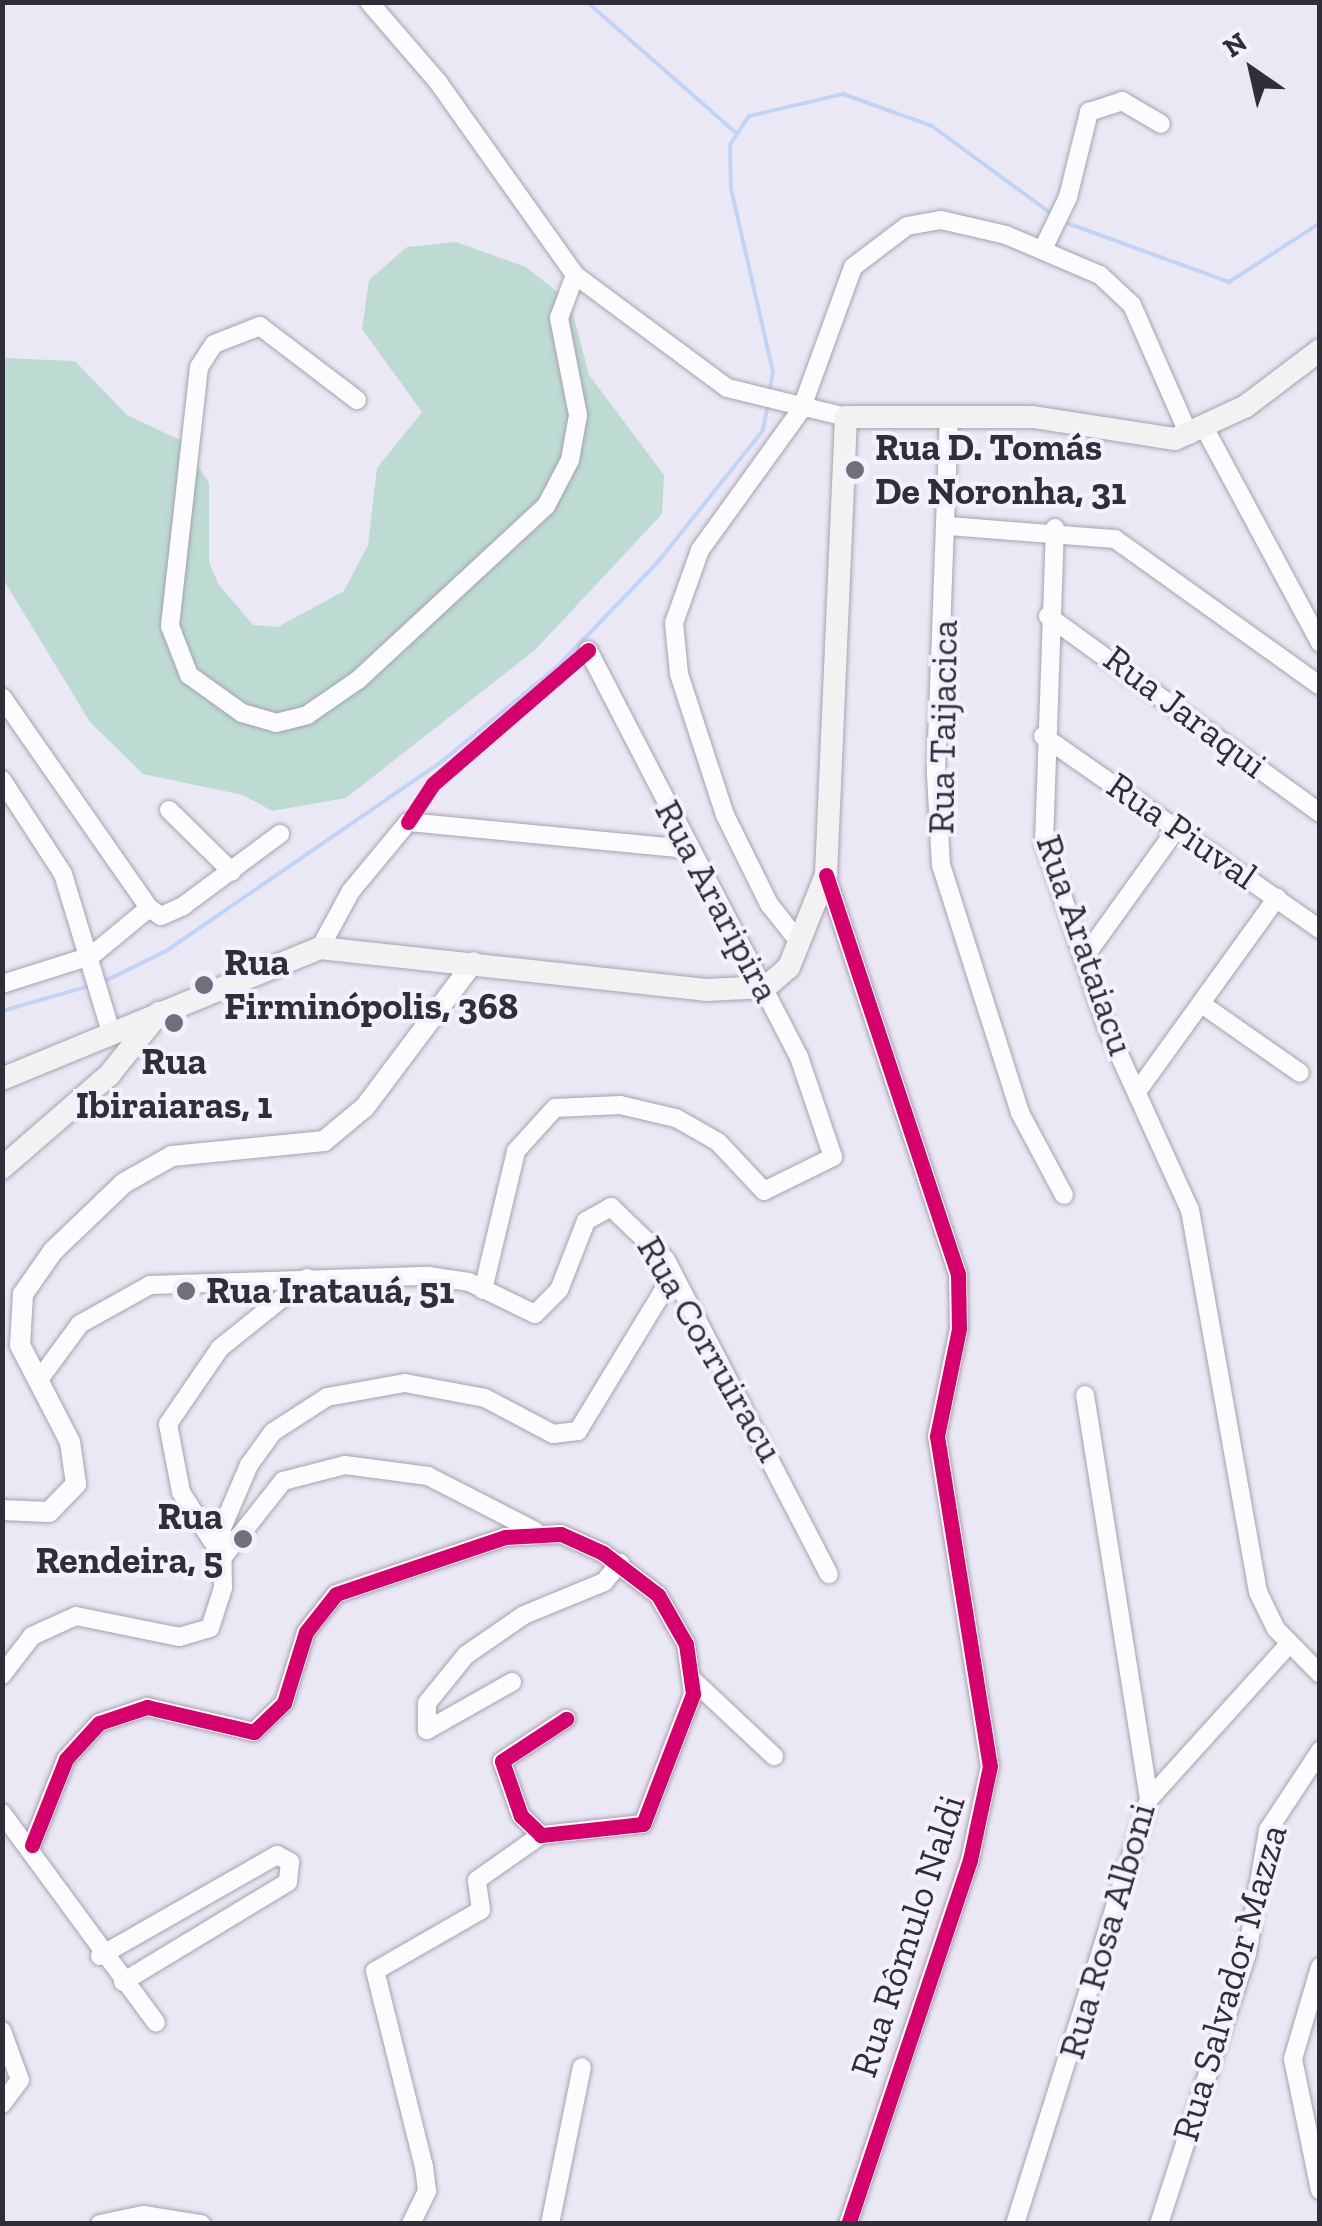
<!DOCTYPE html>
<meta charset="utf-8">
<style>
body{margin:0}
#map{position:relative;width:1322px;height:2226px;overflow:hidden;background:#eae8f5;font-family:"Zilla Slab",serif}
div>[style]{position:absolute}
[style*='--x']{left:calc(var(--x)*1px);top:calc(var(--y)*1px);width:calc(var(--w)*1px);rotate:calc(var(--a)*1deg)}
.green>*{inset:0;background:#bddbd3}
.stream>*{height:4px;margin:-2px;padding:0 2px;transform-origin:2px;border-radius:2px;background:#c1d4f6}
.roads{filter:drop-shadow(0 0 2px #a5a3ae) drop-shadow(0 0 2px #a5a3ae)}
.minor>*{height:18px;margin:-9px;padding:0 9px;transform-origin:9px;border-radius:9px;background:#fcfcfe}
.tertiary>*{height:20px;margin:-10px;padding:0 10px;transform-origin:10px;border-radius:10px;background:#fcfcfe}
.secondary>*{height:22px;margin:-11px;padding:0 11px;transform-origin:11px;border-radius:11px;background:#f3f2f2}
.cycleway>*{height:15px;margin:-7.5px;padding:0 7.5px;transform-origin:7.5px;border-radius:7.5px;background:#d6006c}
.dots>*{width:28px;height:28px;translate:-50% -50%;box-sizing:border-box;border:5px solid #f4f1fe;border-radius:50%}
span{translate:-50% -50%;white-space:nowrap;text-align:center;line-height:1.15;-webkit-text-stroke:8px #f4f1fe;paint-order:stroke}
.poi-label{font-size:38px;color:#302e39;font-weight:700}
.left{translate:0 -50%;text-align:left}
.right{translate:-100% -50%;text-align:right}
.street-label{font-size:38px;color:#302e39}
.frame{position:absolute;inset:0;border:5px solid #302e39;pointer-events:none}
.north{position:absolute;left:1202px;top:20px;width:100px;height:100px;-webkit-text-stroke:8px #f4f1fe;paint-order:stroke;rotate:326deg;font-size:28px;font-weight:700;line-height:40px;text-align:center;color:#302e39}
.north::after{content:'';display:block;margin:auto;width:35px;height:45px;background:#302e39;clip-path:polygon(50% 0,100% 100%,50% 72%,0 100%)}
</style>
<div id="map">
<div class="green">
<div style="clip-path:polygon(456px 242px,526px 267px,570px 302px,589px 375px,664px 475px,662px 514px,535px 650px,346px 798px,272px 811px,243px 795px,143px 774px,90px 722px,3px 579px,2px 358px,75px 361px,127px 415px,182px 441px,209px 483px,209px 562px,219px 585px,253px 625px,278px 627px,344px 591px,368px 545px,377px 468px,422px 412px,362px 329px,369px 280px,407px 247px)"></div>
</div>
<div class="stream">
<div style="--x:587;--y:2;--w:200;--a:41.3"></div>
<div style="--x:1064;--y:222;--w:176;--a:20"></div>
<div style="--x:1229;--y:282;--w:108;--a:-33"></div>
<div style="--x:769;--y:394;--w:22;--a:-80"></div>
<div style="--x:773;--y:372;--w:189;--a:-102.9"></div>
<div style="--x:731;--y:188;--w:43;--a:-91.3"></div>
<div style="--x:730;--y:145;--w:35;--a:-57"></div>
<div style="--x:749;--y:116;--w:97;--a:-13.2"></div>
<div style="--x:843;--y:94;--w:95;--a:19.8"></div>
<div style="--x:932;--y:126;--w:149;--a:36.3"></div>
<div style="--x:103;--y:982;--w:70;--a:-26.2"></div>
<div style="--x:166;--y:951;--w:339;--a:-34.5"></div>
<div style="--x:445;--y:759;--w:146;--a:-39.5"></div>
<div style="--x:558;--y:666;--w:143;--a:-46.1"></div>
<div style="--x:657;--y:563;--w:170;--a:-51.4"></div>
<div style="--x:763;--y:430;--w:26;--a:-79"></div>
<div style="--x:2;--y:1011;--w:91;--a:-16"></div>
</div>
<div class="roads">
<div class="minor">
<div style="--x:369;--y:2;--w:106;--a:49.2"></div>
<div style="--x:438;--y:82;--w:237;--a:54.6"></div>
<div style="--x:575;--y:275;--w:189;--a:36.6"></div>
<div style="--x:727;--y:388;--w:122;--a:13.7"></div>
<div style="--x:1043;--y:249;--w:58;--a:-64.3"></div>
<div style="--x:1068;--y:197;--w:88;--a:-76.1"></div>
<div style="--x:1089;--y:112;--w:35;--a:-18"></div>
<div style="--x:1122;--y:101;--w:45;--a:30.5"></div>
<div style="--x:357;--y:400;--w:122;--a:-142.7"></div>
<div style="--x:260;--y:326;--w:49;--a:158.6"></div>
<div style="--x:214;--y:344;--w:27;--a:123"></div>
<div style="--x:199;--y:367;--w:261;--a:96.4"></div>
<div style="--x:170;--y:626;--w:53;--a:68.8"></div>
<div style="--x:189;--y:675;--w:65;--a:35.6"></div>
<div style="--x:242;--y:713;--w:35;--a:16"></div>
<div style="--x:276;--y:723;--w:32;--a:-14"></div>
<div style="--x:307;--y:715;--w:62;--a:-34.5"></div>
<div style="--x:358;--y:680;--w:256;--a:-42.8"></div>
<div style="--x:546;--y:506;--w:52;--a:-62.4"></div>
<div style="--x:570;--y:460;--w:46;--a:-79.9"></div>
<div style="--x:578;--y:415;--w:99;--a:-101.1"></div>
<div style="--x:559;--y:318;--w:46;--a:-69.6"></div>
<div style="--x:949;--y:415;--w:359;--a:92.1"></div>
<div style="--x:936;--y:774;--w:91;--a:86.9"></div>
<div style="--x:941;--y:865;--w:260;--a:72.3"></div>
<div style="--x:1020;--y:1113;--w:93;--a:61.8"></div>
<div style="--x:1205;--y:429;--w:243;--a:61.7"></div>
<div style="--x:948;--y:526;--w:168;--a:4.5"></div>
<div style="--x:1115;--y:539;--w:252;--a:35.6"></div>
<div style="--x:1055;--y:528;--w:314;--a:92"></div>
<div style="--x:1044;--y:842;--w:196;--a:71.3"></div>
<div style="--x:1107;--y:1028;--w:200;--a:65.5"></div>
<div style="--x:1190;--y:1210;--w:388;--a:79.9"></div>
<div style="--x:1258;--y:1592;--w:41;--a:64.1"></div>
<div style="--x:1276;--y:1629;--w:63;--a:45.6"></div>
<div style="--x:1048;--y:616;--w:336;--a:35.9"></div>
<div style="--x:2;--y:697;--w:257;--a:55.1"></div>
<div style="--x:1043;--y:736;--w:338;--a:34.9"></div>
<div style="--x:2;--y:780;--w:112;--a:57"></div>
<div style="--x:63;--y:874;--w:165;--a:73.1"></div>
<div style="--x:169;--y:810;--w:88;--a:44.5"></div>
<div style="--x:826;--y:875;--w:419;--a:71.7"></div>
<div style="--x:958;--y:1273;--w:56;--a:89"></div>
<div style="--x:959;--y:1329;--w:109;--a:101.6"></div>
<div style="--x:937;--y:1436;--w:334;--a:80.9"></div>
<div style="--x:990;--y:1766;--w:96;--a:102"></div>
<div style="--x:970;--y:1860;--w:384;--a:108.5"></div>
<div style="--x:149;--y:908;--w:14;--a:34"></div>
<div style="--x:161;--y:916;--w:24;--a:-24"></div>
<div style="--x:183;--y:906;--w:121;--a:-36.6"></div>
<div style="--x:800;--y:943;--w:50;--a:-128.5"></div>
<div style="--x:769;--y:904;--w:99;--a:-116.3"></div>
<div style="--x:725;--y:815;--w:148;--a:-108.1"></div>
<div style="--x:679;--y:674;--w:51;--a:-95.6"></div>
<div style="--x:674;--y:623;--w:77;--a:-70.4"></div>
<div style="--x:700;--y:550;--w:173;--a:-54.2"></div>
<div style="--x:801;--y:410;--w:152;--a:-70"></div>
<div style="--x:853;--y:267;--w:68;--a:-37.2"></div>
<div style="--x:907;--y:226;--w:35;--a:-10"></div>
<div style="--x:941;--y:220;--w:67;--a:13"></div>
<div style="--x:1006;--y:235;--w:102;--a:23.1"></div>
<div style="--x:1100;--y:275;--w:44;--a:43.2"></div>
<div style="--x:1132;--y:305;--w:142;--a:66.3"></div>
<div style="--x:320;--y:948;--w:65;--a:-61.5"></div>
<div style="--x:351;--y:891;--w:89;--a:-50.4"></div>
<div style="--x:408;--y:822;--w:280;--a:5.5"></div>
<div style="--x:1083;--y:959;--w:161;--a:-54.3"></div>
<div style="--x:2;--y:984;--w:93;--a:-17.5"></div>
<div style="--x:91;--y:956;--w:75;--a:-39.6"></div>
<div style="--x:1203;--y:1005;--w:118;--a:35"></div>
<div style="--x:1139;--y:1089;--w:236;--a:-54.2"></div>
<div style="--x:483;--y:1290;--w:143;--a:-76.6"></div>
<div style="--x:516;--y:1151;--w:58;--a:-47.8"></div>
<div style="--x:555;--y:1108;--w:65;--a:-2.6"></div>
<div style="--x:620;--y:1105;--w:57;--a:13.1"></div>
<div style="--x:676;--y:1118;--w:48;--a:29.7"></div>
<div style="--x:718;--y:1142;--w:67;--a:46.8"></div>
<div style="--x:764;--y:1191;--w:77;--a:-26.2"></div>
<div style="--x:833;--y:1157;--w:106;--a:-108.8"></div>
<div style="--x:799;--y:1057;--w:458;--a:-117.4"></div>
<div style="--x:38;--y:1381;--w:71;--a:-53.6"></div>
<div style="--x:80;--y:1324;--w:80;--a:-29.1"></div>
<div style="--x:150;--y:1285;--w:278;--a:-1.9"></div>
<div style="--x:428;--y:1276;--w:41;--a:8.3"></div>
<div style="--x:469;--y:1282;--w:73;--a:25.9"></div>
<div style="--x:535;--y:1314;--w:34;--a:-45"></div>
<div style="--x:559;--y:1290;--w:74;--a:-68.6"></div>
<div style="--x:586;--y:1221;--w:29;--a:-29"></div>
<div style="--x:611;--y:1207;--w:76;--a:43.9"></div>
<div style="--x:666;--y:1260;--w:354;--a:62.6"></div>
<div style="--x:223;--y:1557;--w:97;--a:-51.7"></div>
<div style="--x:283;--y:1481;--w:64;--a:-14.5"></div>
<div style="--x:345;--y:1465;--w:84;--a:7.5"></div>
<div style="--x:428;--y:1476;--w:120;--a:27.2"></div>
<div style="--x:223;--y:1558;--w:78;--a:-122.5"></div>
<div style="--x:181;--y:1492;--w:69;--a:-100.8"></div>
<div style="--x:168;--y:1424;--w:92;--a:-55.6"></div>
<div style="--x:220;--y:1348;--w:112;--a:-38.8"></div>
<div style="--x:2;--y:1675;--w:49;--a:-52.4"></div>
<div style="--x:32;--y:1636;--w:48;--a:-24.4"></div>
<div style="--x:76;--y:1616;--w:105;--a:11.5"></div>
<div style="--x:179;--y:1637;--w:32;--a:-16"></div>
<div style="--x:210;--y:1628;--w:42;--a:-72"></div>
<div style="--x:223;--y:1588;--w:60;--a:-91"></div>
<div style="--x:222;--y:1528;--w:69;--a:-66.8"></div>
<div style="--x:249;--y:1465;--w:41;--a:-54"></div>
<div style="--x:273;--y:1432;--w:64;--a:-32.9"></div>
<div style="--x:327;--y:1397;--w:79;--a:-10.2"></div>
<div style="--x:405;--y:1383;--w:81;--a:10.6"></div>
<div style="--x:485;--y:1398;--w:77;--a:27.9"></div>
<div style="--x:553;--y:1434;--w:25;--a:-7"></div>
<div style="--x:578;--y:1431;--w:183;--a:-58.7"></div>
<div style="--x:694;--y:1681;--w:110;--a:43.2"></div>
<div style="--x:512;--y:1682;--w:98;--a:150.5"></div>
<div style="--x:427;--y:1730;--w:27;--a:-90"></div>
<div style="--x:427;--y:1703;--w:62;--a:-50.9"></div>
<div style="--x:466;--y:1655;--w:70;--a:-34.6"></div>
<div style="--x:524;--y:1615;--w:87;--a:-22.4"></div>
<div style="--x:604;--y:1582;--w:25;--a:-50"></div>
<div style="--x:1149;--y:1799;--w:209;--a:-47.9"></div>
<div style="--x:2;--y:1813;--w:260;--a:53.7"></div>
<div style="--x:32;--y:1845;--w:92;--a:-68.4"></div>
<div style="--x:66;--y:1759;--w:49;--a:-47.5"></div>
<div style="--x:99;--y:1723;--w:51;--a:-18.4"></div>
<div style="--x:147;--y:1707;--w:110;--a:13.2"></div>
<div style="--x:254;--y:1732;--w:42;--a:-44"></div>
<div style="--x:284;--y:1703;--w:74;--a:-72.8"></div>
<div style="--x:306;--y:1632;--w:48;--a:-51.7"></div>
<div style="--x:336;--y:1594;--w:178;--a:-18.6"></div>
<div style="--x:505;--y:1537;--w:56;--a:-3.1"></div>
<div style="--x:561;--y:1534;--w:46;--a:24.3"></div>
<div style="--x:603;--y:1553;--w:69;--a:37.4"></div>
<div style="--x:658;--y:1595;--w:56;--a:60.3"></div>
<div style="--x:686;--y:1644;--w:50;--a:82"></div>
<div style="--x:693;--y:1694;--w:139;--a:111"></div>
<div style="--x:643;--y:1824;--w:103;--a:173.8"></div>
<div style="--x:541;--y:1835;--w:28;--a:-136"></div>
<div style="--x:521;--y:1816;--w:58;--a:-109.1"></div>
<div style="--x:502;--y:1761;--w:77;--a:-33.3"></div>
<div style="--x:100;--y:1956;--w:204;--a:-29.7"></div>
<div style="--x:277;--y:1855;--w:15;--a:28"></div>
<div style="--x:290;--y:1862;--w:20;--a:96"></div>
<div style="--x:288;--y:1882;--w:193;--a:148.8"></div>
<div style="--x:1320;--y:1967;--w:96;--a:106.4"></div>
<div style="--x:1293;--y:2059;--w:134;--a:78.4"></div>
<div style="--x:2;--y:2031;--w:52;--a:69.8"></div>
<div style="--x:20;--y:2080;--w:30;--a:127"></div>
<div style="--x:100;--y:2224;--w:44;--a:-11.8"></div>
<div style="--x:143;--y:2215;--w:59;--a:8.8"></div>
<div style="--x:411;--y:2224;--w:37;--a:-64"></div>
<div style="--x:427;--y:2191;--w:24;--a:-97"></div>
<div style="--x:424;--y:2167;--w:202;--a:-104"></div>
<div style="--x:375;--y:1971;--w:122;--a:-29.9"></div>
<div style="--x:481;--y:1910;--w:30;--a:-98"></div>
<div style="--x:477;--y:1880;--w:78;--a:-35.1"></div>
<div style="--x:550;--y:2224;--w:160;--a:-78.5"></div>
<div style="--x:1015;--y:2224;--w:446;--a:-72.5"></div>
<div style="--x:1149;--y:1799;--w:409;--a:-99"></div>
<div style="--x:1159;--y:2224;--w:285;--a:-72"></div>
<div style="--x:1247;--y:1953;--w:125;--a:-80.3"></div>
<div style="--x:1268;--y:1830;--w:95;--a:-56.6"></div>
</div>
<div class="tertiary">
<div style="--x:2;--y:1510;--w:47;--a:2.4"></div>
<div style="--x:49;--y:1512;--w:39;--a:-46"></div>
<div style="--x:76;--y:1484;--w:42;--a:-98.1"></div>
<div style="--x:70;--y:1442;--w:109;--a:-117.3"></div>
<div style="--x:20;--y:1345;--w:51;--a:-86.6"></div>
<div style="--x:23;--y:1294;--w:52;--a:-55.1"></div>
<div style="--x:53;--y:1251;--w:98;--a:-43.8"></div>
<div style="--x:124;--y:1183;--w:55;--a:-29.4"></div>
<div style="--x:172;--y:1156;--w:153;--a:-5.6"></div>
<div style="--x:324;--y:1141;--w:53;--a:-39.7"></div>
<div style="--x:365;--y:1107;--w:181;--a:-53.1"></div>
</div>
<div class="secondary">
<div style="--x:2;--y:1079;--w:344;--a:-22.4"></div>
<div style="--x:320;--y:948;--w:388;--a:6.2"></div>
<div style="--x:706;--y:990;--w:60;--a:-2.9"></div>
<div style="--x:766;--y:987;--w:30;--a:-41"></div>
<div style="--x:789;--y:967;--w:99;--a:-68.1"></div>
<div style="--x:826;--y:875;--w:458;--a:-87.5"></div>
<div style="--x:846;--y:417;--w:187;--a:0"></div>
<div style="--x:1033;--y:417;--w:144;--a:8.8"></div>
<div style="--x:1175;--y:439;--w:78;--a:-24.9"></div>
<div style="--x:1246;--y:406;--w:93;--a:-37.1"></div>
<div style="--x:2;--y:1168;--w:142;--a:-41"></div>
<div style="--x:109;--y:1075;--w:80;--a:-51.1"></div>
</div>
</div>
<div class="cycleway">
<div style="--x:408;--y:822;--w:45;--a:-56.7"></div>
<div style="--x:433;--y:784;--w:205;--a:-40.8"></div>
<div style="--x:826;--y:875;--w:419;--a:71.7"></div>
<div style="--x:958;--y:1273;--w:56;--a:89"></div>
<div style="--x:959;--y:1329;--w:109;--a:101.6"></div>
<div style="--x:937;--y:1436;--w:334;--a:80.9"></div>
<div style="--x:990;--y:1766;--w:96;--a:102"></div>
<div style="--x:970;--y:1860;--w:384;--a:108.5"></div>
<div style="--x:32;--y:1845;--w:92;--a:-68.4"></div>
<div style="--x:66;--y:1759;--w:49;--a:-47.5"></div>
<div style="--x:99;--y:1723;--w:51;--a:-18.4"></div>
<div style="--x:147;--y:1707;--w:110;--a:13.2"></div>
<div style="--x:254;--y:1732;--w:42;--a:-44"></div>
<div style="--x:284;--y:1703;--w:74;--a:-72.8"></div>
<div style="--x:306;--y:1632;--w:48;--a:-51.7"></div>
<div style="--x:336;--y:1594;--w:178;--a:-18.6"></div>
<div style="--x:505;--y:1537;--w:56;--a:-3.1"></div>
<div style="--x:561;--y:1534;--w:46;--a:24.3"></div>
<div style="--x:603;--y:1553;--w:69;--a:37.4"></div>
<div style="--x:658;--y:1595;--w:56;--a:60.3"></div>
<div style="--x:686;--y:1644;--w:50;--a:82"></div>
<div style="--x:693;--y:1694;--w:139;--a:111"></div>
<div style="--x:643;--y:1824;--w:103;--a:173.8"></div>
<div style="--x:541;--y:1835;--w:28;--a:-136"></div>
<div style="--x:521;--y:1816;--w:58;--a:-109.1"></div>
<div style="--x:502;--y:1761;--w:77;--a:-33.3"></div>
</div>
<div class="dots">
<div style="left:855px;top:470px;background:#716f7b"></div>
<div style="left:204px;top:985px;background:#716f7b"></div>
<div style="left:174px;top:1023px;background:#716f7b"></div>
<div style="left:186px;top:1291px;background:#716f7b"></div>
<div style="left:243px;top:1539px;background:#716f7b"></div>
</div>
<div class="poi-label">
<span class="left" style="left:875px;top:470px">Rua D. Tomás<br>De Noronha, 31</span>
<span class="left" style="left:224px;top:985px">Rua<br>Firminópolis, 368</span>
<span style="left:174px;top:1084px">Rua<br>Ibiraiaras, 1</span>
<span class="left" style="left:206px;top:1291px">Rua Iratauá, 51</span>
<span class="right" style="left:223px;top:1539px">Rua<br>Rendeira, 5</span>
</div>
<div class="street-label">
<span style="left:1185px;top:712px;rotate:37deg">Rua Jaraqui</span>
<span style="left:943px;top:727px;rotate:-89deg">Rua Taijacica</span>
<span style="left:1182px;top:831px;rotate:35deg">Rua Piuval</span>
<span style="left:717px;top:901px;rotate:62deg">Rua Araripira</span>
<span style="left:1085px;top:945px;rotate:71deg">Rua Arataiacu</span>
<span style="left:710px;top:1349px;rotate:60deg">Rua Corruiracu</span>
<span style="left:1107px;top:1931px;rotate:-74deg">Rua Rosa Alboni</span>
<span style="left:908px;top:1936px;rotate:-72deg">Rua Rômulo Naldi</span>
<span style="left:1230px;top:1983px;rotate:-74deg">Rua Salvador Mazza</span>
</div>
<div class="frame"></div>
<div class="north">N</div>
</div>
